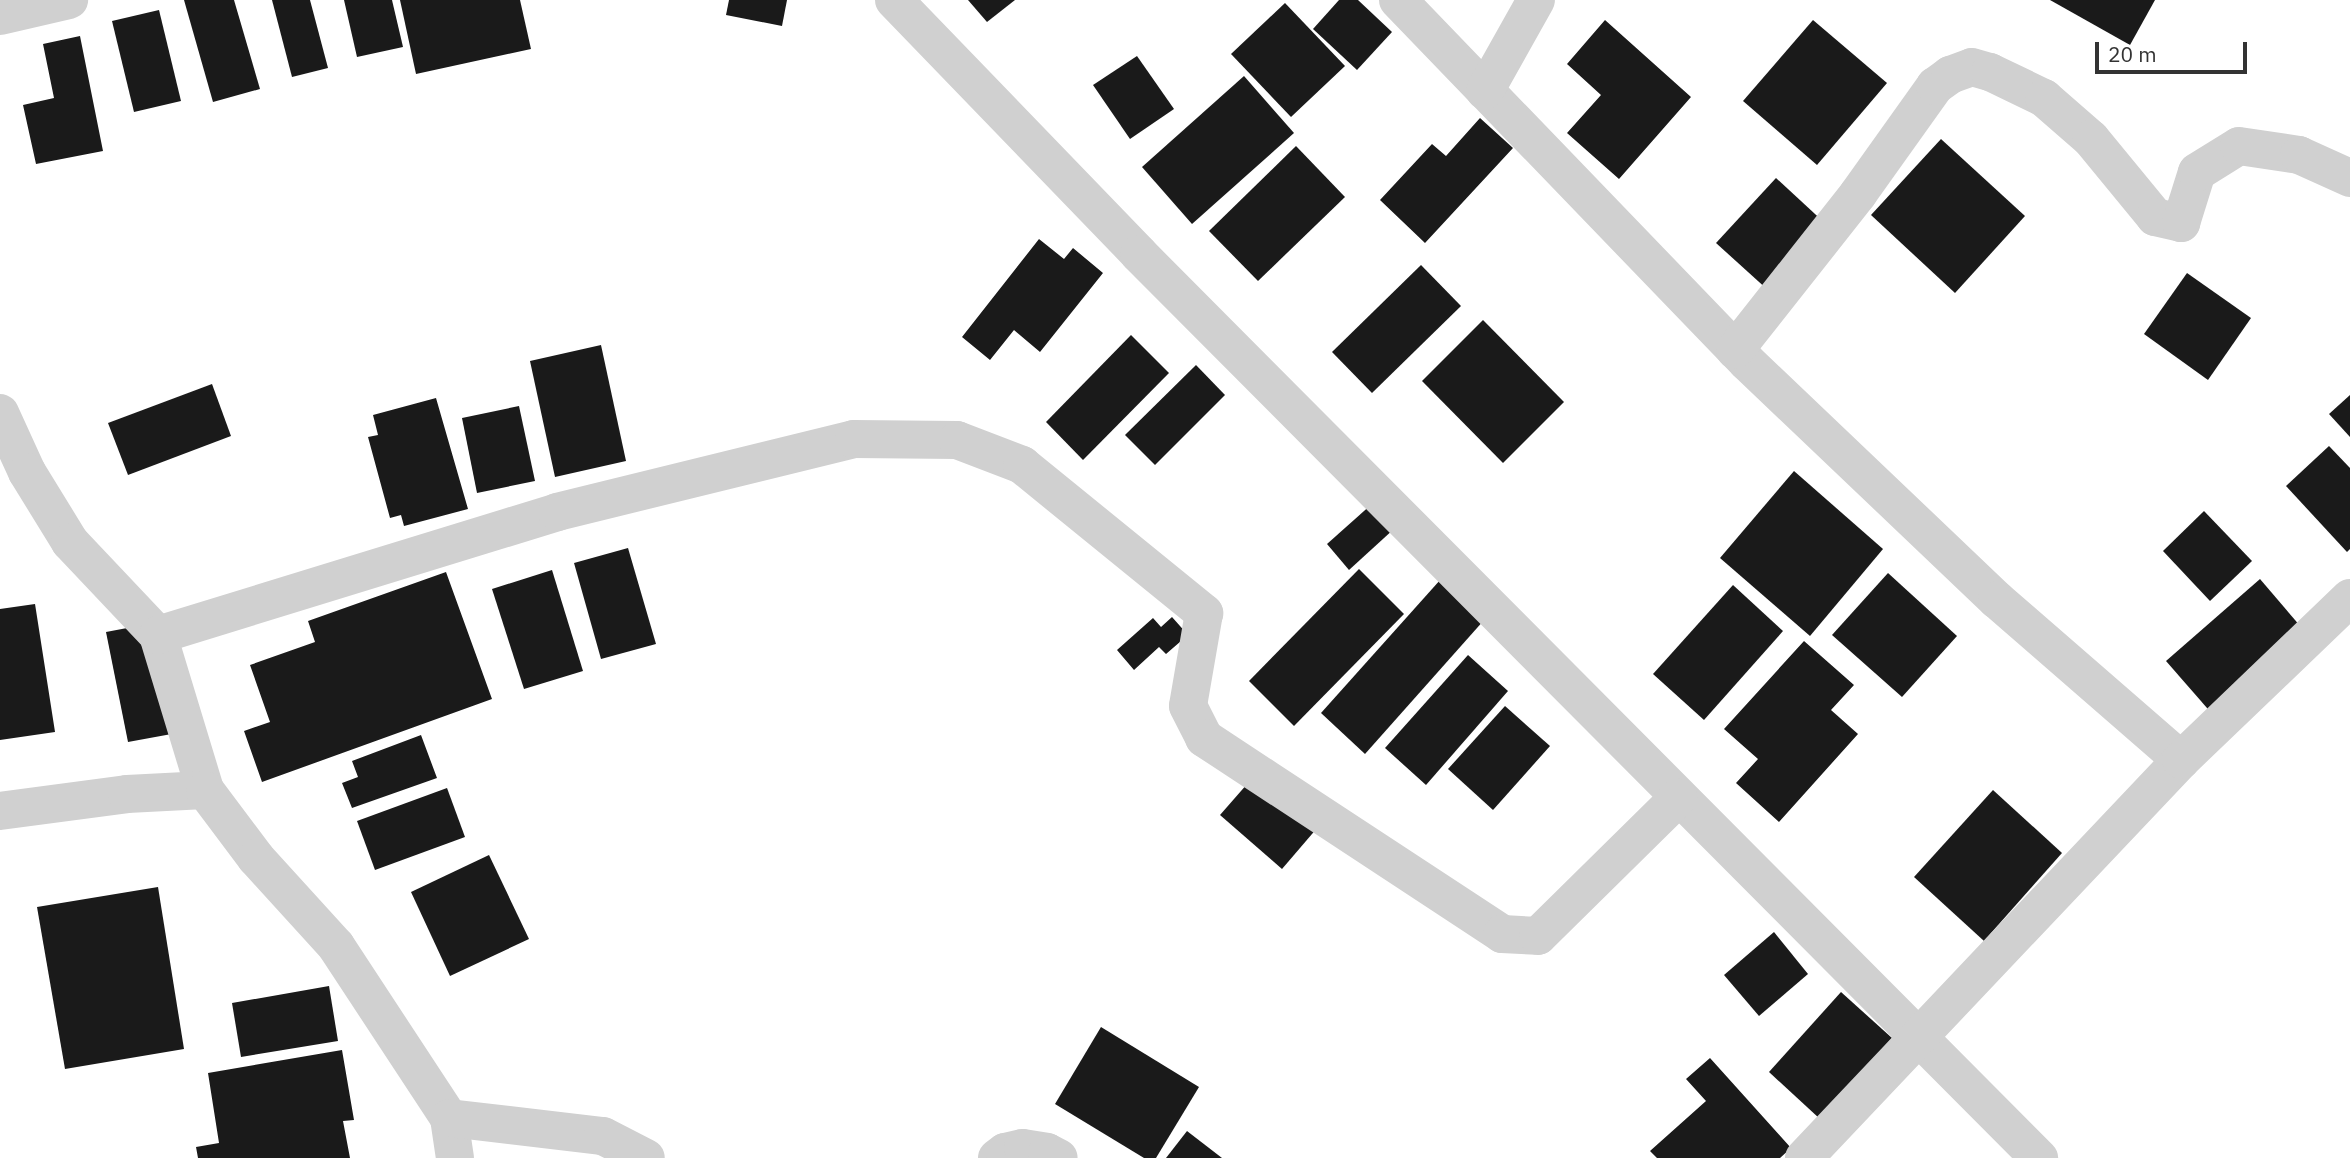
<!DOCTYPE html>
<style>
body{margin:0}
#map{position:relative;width:2350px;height:1158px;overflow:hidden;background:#fff;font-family:"IBM Plex Sans",sans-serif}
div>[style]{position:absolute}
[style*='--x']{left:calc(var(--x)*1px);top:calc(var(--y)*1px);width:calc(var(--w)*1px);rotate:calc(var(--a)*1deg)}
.building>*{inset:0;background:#1a1a1a}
.minor>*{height:38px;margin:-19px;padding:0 19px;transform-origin:19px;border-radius:19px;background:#d0d0d0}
span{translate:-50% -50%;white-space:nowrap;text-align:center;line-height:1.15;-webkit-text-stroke:7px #fff;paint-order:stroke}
.scale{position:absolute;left:2095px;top:42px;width:152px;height:32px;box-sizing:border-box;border:4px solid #333;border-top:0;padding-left:9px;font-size:21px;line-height:24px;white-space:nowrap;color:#333;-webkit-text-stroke:5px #fff;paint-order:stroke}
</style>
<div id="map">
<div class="building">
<div style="clip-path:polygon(184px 0,234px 0,260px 89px,213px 102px)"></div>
<div style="clip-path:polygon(272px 0,310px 0,328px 68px,292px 77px)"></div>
<div style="clip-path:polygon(344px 0,392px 0,403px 47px,357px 57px)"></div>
<div style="clip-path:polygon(400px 0,520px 0,531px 49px,416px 74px)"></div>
<div style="clip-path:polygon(729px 0,787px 0,782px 26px,726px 15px)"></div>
<div style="clip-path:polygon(968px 0,1015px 0,987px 22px)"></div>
<div style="clip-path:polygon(1339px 0,1358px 0,1392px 32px,1357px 70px,1313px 29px)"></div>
<div style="clip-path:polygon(2050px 0,2155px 0,2130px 45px)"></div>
<div style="clip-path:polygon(1285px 3px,1345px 66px,1291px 117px,1231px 54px)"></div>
<div style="clip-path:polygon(159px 10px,181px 101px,134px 112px,112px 21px)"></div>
<div style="clip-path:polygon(1605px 20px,1691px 97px,1619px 179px,1567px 133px,1601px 95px,1567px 64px)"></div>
<div style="clip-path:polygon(1813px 20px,1887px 83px,1817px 165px,1743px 101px)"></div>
<div style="clip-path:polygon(80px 36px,103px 151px,36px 164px,23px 105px,54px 98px,43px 44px)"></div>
<div style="clip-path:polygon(1137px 56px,1174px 109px,1130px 139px,1093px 85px)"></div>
<div style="clip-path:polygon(1244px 76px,1294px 133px,1192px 224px,1142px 167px)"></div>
<div style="clip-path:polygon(1480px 118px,1513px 148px,1425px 243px,1380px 200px,1432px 144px,1446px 156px)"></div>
<div style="clip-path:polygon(1941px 139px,2025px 216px,1955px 293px,1871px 215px)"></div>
<div style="clip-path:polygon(1296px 146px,1345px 197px,1258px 281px,1209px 231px)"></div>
<div style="clip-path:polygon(1776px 178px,1828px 226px,1769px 291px,1716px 243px)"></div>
<div style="clip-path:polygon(1039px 239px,1064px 259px,1073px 248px,1103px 273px,1040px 352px,1014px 330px,990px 360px,962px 337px)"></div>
<div style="clip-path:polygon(1421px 265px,1461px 306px,1372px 393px,1332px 352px)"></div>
<div style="clip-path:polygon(2187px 273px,2251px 318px,2208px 380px,2144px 334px)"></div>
<div style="clip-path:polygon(1483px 320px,1564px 402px,1503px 463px,1422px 381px)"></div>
<div style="clip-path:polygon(1131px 335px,1169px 373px,1083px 460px,1046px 422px)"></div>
<div style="clip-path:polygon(601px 345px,626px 461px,555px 477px,530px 361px)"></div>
<div style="clip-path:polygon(1196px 365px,1225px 395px,1155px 465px,1125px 435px)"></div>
<div style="clip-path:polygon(212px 384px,231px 436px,128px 475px,108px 423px)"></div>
<div style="clip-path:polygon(2350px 395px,2350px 437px,2329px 414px)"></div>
<div style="clip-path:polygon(436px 398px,468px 509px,404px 526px,401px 515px,390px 518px,368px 437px,378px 435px,373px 415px)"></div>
<div style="clip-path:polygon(519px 406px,535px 481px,477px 493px,462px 418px)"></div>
<div style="clip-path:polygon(2329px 446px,2350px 468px,2350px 549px,2347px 552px,2286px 486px)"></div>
<div style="clip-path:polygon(1794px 471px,1883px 549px,1810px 636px,1720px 558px)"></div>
<div style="clip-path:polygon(1373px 503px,1395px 528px,1349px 570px,1327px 544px)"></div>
<div style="clip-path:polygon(2204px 511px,2252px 561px,2210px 601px,2163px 551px)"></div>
<div style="clip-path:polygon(628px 548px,656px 644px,601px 659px,574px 563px)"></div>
<div style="clip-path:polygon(1359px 569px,1404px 614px,1294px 726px,1249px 681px)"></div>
<div style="clip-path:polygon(552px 570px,583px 671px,524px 689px,492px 589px)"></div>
<div style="clip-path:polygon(446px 572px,492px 699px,262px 782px,244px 731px,270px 722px,250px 665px,315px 642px,308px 621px)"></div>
<div style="clip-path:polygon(1888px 573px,1957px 636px,1902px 697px,1832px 635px)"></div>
<div style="clip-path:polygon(1441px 579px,1485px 619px,1365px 754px,1321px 713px)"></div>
<div style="clip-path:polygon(2260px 579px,2307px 634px,2214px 716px,2166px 661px)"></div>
<div style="clip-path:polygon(1733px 585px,1783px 631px,1704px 720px,1653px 674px)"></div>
<div style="clip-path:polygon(35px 604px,55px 732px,0 740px,0 609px)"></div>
<div style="clip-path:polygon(1172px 617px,1188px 635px,1166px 654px,1159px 647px,1134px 670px,1117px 650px,1153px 618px,1161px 627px)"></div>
<div style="clip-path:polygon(143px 625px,177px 733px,128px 742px,106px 632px)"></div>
<div style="clip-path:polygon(1804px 641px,1854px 685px,1831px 710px,1858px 734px,1779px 822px,1736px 783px,1758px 759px,1724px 729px)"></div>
<div style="clip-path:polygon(1468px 655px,1508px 691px,1426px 785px,1385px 748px)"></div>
<div style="clip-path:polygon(1505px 706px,1550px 746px,1493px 810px,1448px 769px)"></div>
<div style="clip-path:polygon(421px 735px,437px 778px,352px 808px,342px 783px,358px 777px,352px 761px)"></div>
<div style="clip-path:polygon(1248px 783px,1318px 827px,1282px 869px,1220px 815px)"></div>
<div style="clip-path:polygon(447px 788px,465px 837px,375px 870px,357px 821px)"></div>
<div style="clip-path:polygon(1993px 790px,2062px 853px,1984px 941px,1914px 877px)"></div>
<div style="clip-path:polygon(489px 855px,529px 939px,450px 976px,411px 892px)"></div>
<div style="clip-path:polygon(158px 887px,184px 1049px,65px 1069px,37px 907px)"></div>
<div style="clip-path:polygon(1774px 932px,1808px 974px,1759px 1016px,1724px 975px)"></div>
<div style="clip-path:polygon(329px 986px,338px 1041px,241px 1057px,232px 1003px)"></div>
<div style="clip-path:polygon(1841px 992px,1892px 1038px,1820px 1119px,1769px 1072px)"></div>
<div style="clip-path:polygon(1101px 1027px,1199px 1087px,1156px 1158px,1144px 1158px,1055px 1104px)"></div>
<div style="clip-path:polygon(342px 1050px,354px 1120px,343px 1121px,350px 1158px,198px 1158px,196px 1147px,219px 1143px,208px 1073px)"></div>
<div style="clip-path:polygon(1710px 1058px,1791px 1148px,1780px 1158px,1657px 1158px,1650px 1151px,1706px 1101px,1686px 1079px)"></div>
<div style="clip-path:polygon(1187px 1131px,1222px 1158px,1166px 1158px)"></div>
</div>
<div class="minor">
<div style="--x:894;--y:0;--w:353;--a:46"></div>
<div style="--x:1139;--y:254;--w:1276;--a:45.13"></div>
<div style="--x:1398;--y:0;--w:503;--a:46.05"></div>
<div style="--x:1747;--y:362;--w:345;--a:43.6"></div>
<div style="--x:1997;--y:600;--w:244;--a:41"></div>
<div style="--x:0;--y:16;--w:71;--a:-13.1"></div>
<div style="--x:1485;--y:91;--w:104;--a:-60.7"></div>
<div style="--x:1735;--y:350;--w:199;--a:-51.7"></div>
<div style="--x:1858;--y:194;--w:133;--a:-54.5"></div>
<div style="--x:1935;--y:86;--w:19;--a:-36"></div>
<div style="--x:1950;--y:75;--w:23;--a:-20"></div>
<div style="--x:1972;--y:67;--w:19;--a:16"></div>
<div style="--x:1990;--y:72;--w:60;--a:25.7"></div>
<div style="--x:2044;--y:98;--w:62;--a:41.1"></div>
<div style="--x:2091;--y:139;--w:101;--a:50.6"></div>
<div style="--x:2155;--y:217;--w:27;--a:13"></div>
<div style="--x:2181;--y:223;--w:53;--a:-72.6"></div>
<div style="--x:2197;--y:172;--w:49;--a:-31.8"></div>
<div style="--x:2239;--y:146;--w:61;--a:8.5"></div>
<div style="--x:2299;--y:155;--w:56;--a:24.3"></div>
<div style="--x:0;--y:413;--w:65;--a:65.4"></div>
<div style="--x:27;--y:472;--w:82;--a:58.4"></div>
<div style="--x:70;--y:542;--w:128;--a:46.6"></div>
<div style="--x:158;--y:635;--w:162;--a:73.1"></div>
<div style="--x:158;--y:635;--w:418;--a:-17.1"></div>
<div style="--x:557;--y:512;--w:306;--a:-13.8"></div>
<div style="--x:854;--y:439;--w:103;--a:0.6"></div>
<div style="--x:957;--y:440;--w:70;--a:21"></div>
<div style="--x:1022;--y:465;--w:235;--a:39.1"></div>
<div style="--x:1204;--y:613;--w:94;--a:99.8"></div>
<div style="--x:1188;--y:706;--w:36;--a:63"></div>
<div style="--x:1204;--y:738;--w:357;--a:33.3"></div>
<div style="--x:1502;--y:934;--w:36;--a:3"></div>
<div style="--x:1538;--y:936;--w:197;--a:-44.6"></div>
<div style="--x:0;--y:811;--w:128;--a:-7.6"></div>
<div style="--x:127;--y:794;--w:78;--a:-2.9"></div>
<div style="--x:205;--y:790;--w:85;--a:53.1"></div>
<div style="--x:256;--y:858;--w:119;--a:47.7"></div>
<div style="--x:336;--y:946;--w:206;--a:56.7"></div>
<div style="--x:449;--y:1118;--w:40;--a:81.5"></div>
<div style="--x:449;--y:1118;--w:155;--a:6.7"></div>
<div style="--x:603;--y:1136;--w:48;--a:27.1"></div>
<div style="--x:997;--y:1158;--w:10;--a:-37"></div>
<div style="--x:1005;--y:1152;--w:18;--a:-13"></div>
<div style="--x:1023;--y:1148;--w:24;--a:9"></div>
<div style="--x:1047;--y:1152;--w:13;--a:27"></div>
<div style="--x:1804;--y:1158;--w:548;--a:-46.55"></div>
<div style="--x:2181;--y:760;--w:234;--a:-43.8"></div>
</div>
<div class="scale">20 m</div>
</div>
